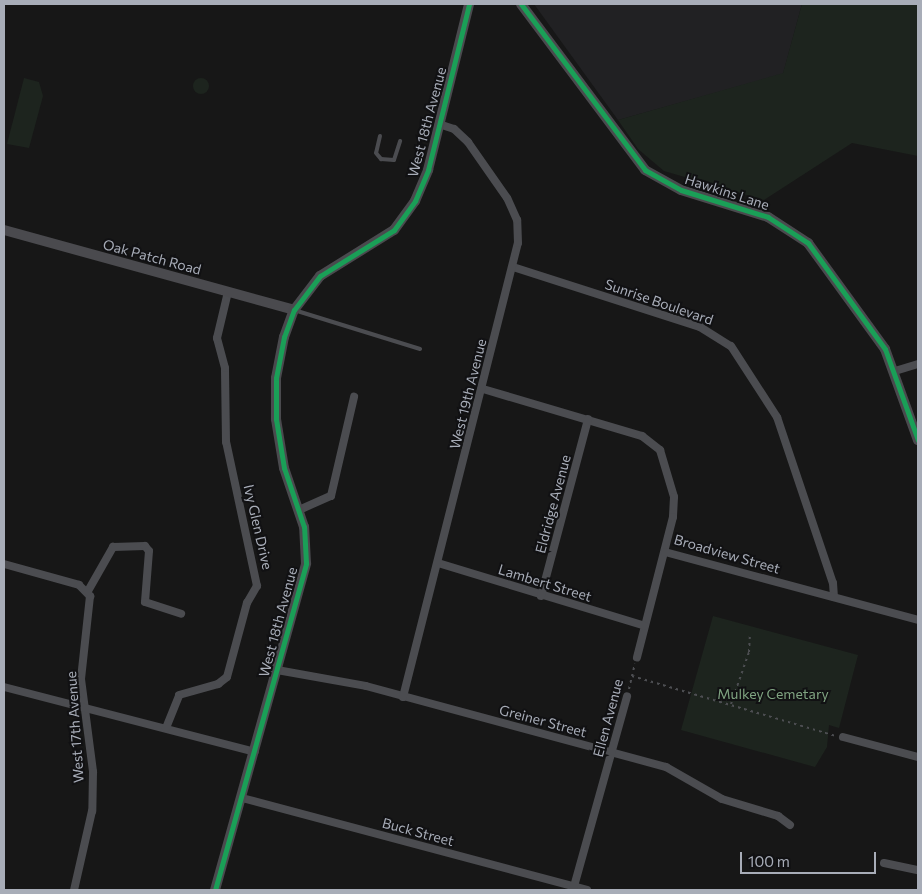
<!DOCTYPE html>
<style>
body{margin:0}
#map{position:relative;width:922px;height:894px;overflow:hidden;background:#171717;font-family:Commissioner,sans-serif}
div>[style]{position:absolute}
[style*='--x']{left:calc(var(--x)*1px);top:calc(var(--y)*1px);width:calc(var(--w)*1px);rotate:calc(var(--a)*1deg)}
.built>*{inset:0;background:#212123}
.green>*{inset:0;background:#1d241e}
.round{border-radius:50%}
.path>*{height:2px;margin-top:-1px;transform-origin:0;background:repeating-linear-gradient(90deg,#4d4e52 0 2.5px,transparent 0 6.5px)}
.lane>*{height:4px;margin:-2px;padding:0 2px;transform-origin:2px;border-radius:2px;background:#4b4c50}
.street>*{height:8px;margin:-4px;padding:0 4px;transform-origin:4px;border-radius:4px;background:#4b4c50}
.secondary>*{height:10px;margin:-5px;padding:0 5px;transform-origin:5px;border-radius:5px;background:#4a4a4e}
.cycleway>*{height:5px;margin:-2.5px;padding:0 2.5px;transform-origin:2.5px;border-radius:2.5px;background:#1a9f57}
span{translate:-50% -50%;white-space:nowrap;text-align:center;line-height:1.15;-webkit-text-stroke:4px #111113;paint-order:stroke}
.street-label{font-size:14px;color:#a8adb8}
.park-label{font-size:14px;color:#7fa381}
.frame{position:absolute;inset:0;border:5px solid #a8adb8;pointer-events:none}
.scale{position:absolute;left:740px;top:852px;width:136px;height:22px;box-sizing:border-box;border:2px solid #a8adb8;border-top:0;padding-left:6px;font-size:15px;line-height:18px;white-space:nowrap;color:#a8adb8;-webkit-text-stroke:4px #111113;paint-order:stroke}
</style>
<div id="map">
<div class="built">
<div style="clip-path:polygon(534px 4px,802px 4px,783px 74px,618px 120px)"></div>
</div>
<div class="green">
<div style="clip-path:polygon(802px 4px,918px 4px,918px 156px,852px 143px,764px 200px,664px 171px,638px 149px,618px 120px,783px 73px)"></div>
<div class="round" style="left:193px;top:78px;width:16px;height:16px"></div>
<div style="clip-path:polygon(24px 78px,39px 82px,43px 96px,29px 148px,7px 144px)"></div>
<div style="clip-path:polygon(713px 616px,858px 655px,839px 728px,829px 725px,827px 747px,815px 767px,681px 730px)"></div>
</div>
<div class="path">
<div style="--x:632;--y:676;--w:213;--a:16.4"></div>
<div style="--x:629;--y:689;--w:26;--a:-77"></div>
<div style="--x:731;--y:704;--w:55;--a:-70.9"></div>
<div style="--x:749;--y:652;--w:18;--a:-87"></div>
</div>
<div class="lane">
<div style="--x:380;--y:136;--w:17;--a:103"></div>
<div style="--x:376;--y:153;--w:8;--a:50"></div>
<div style="--x:381;--y:159;--w:13;--a:4"></div>
<div style="--x:394;--y:160;--w:20;--a:-72"></div>
<div style="--x:294;--y:310;--w:132;--a:17.2"></div>
</div>
<div class="street">
<div style="--x:513;--y:267;--w:196;--a:17.8"></div>
<div style="--x:700;--y:327;--w:36;--a:32"></div>
<div style="--x:731;--y:346;--w:85;--a:57.1"></div>
<div style="--x:777;--y:417;--w:175;--a:71.4"></div>
<div style="--x:833;--y:583;--w:14;--a:86"></div>
<div style="--x:895;--y:371;--w:24;--a:-17"></div>
<div style="--x:483;--y:389;--w:166;--a:16.5"></div>
<div style="--x:642;--y:436;--w:23;--a:38"></div>
<div style="--x:660;--y:450;--w:49;--a:73.4"></div>
<div style="--x:674;--y:497;--w:20;--a:93"></div>
<div style="--x:673;--y:517;--w:145;--a:104.4"></div>
<div style="--x:299;--y:510;--w:35;--a:-24"></div>
<div style="--x:331;--y:496;--w:102;--a:-76.9"></div>
<div style="--x:665;--y:552;--w:262;--a:15"></div>
<div style="--x:438;--y:563;--w:216;--a:16.9"></div>
<div style="--x:4;--y:564;--w:78;--a:15.6"></div>
<div style="--x:79;--y:585;--w:16;--a:45"></div>
<div style="--x:90;--y:596;--w:83;--a:96.2"></div>
<div style="--x:81;--y:679;--w:94;--a:82.6"></div>
<div style="--x:93;--y:772;--w:39;--a:91"></div>
<div style="--x:92;--y:811;--w:81;--a:102.8"></div>
<div style="--x:88;--y:591;--w:51;--a:-60.4"></div>
<div style="--x:113;--y:547;--w:32;--a:-2"></div>
<div style="--x:145;--y:546;--w:6;--a:51"></div>
<div style="--x:149;--y:551;--w:51;--a:94.5"></div>
<div style="--x:145;--y:602;--w:38;--a:18"></div>
<div style="--x:541;--y:596;--w:183;--a:-75.1"></div>
<div style="--x:277;--y:670;--w:90;--a:10.2"></div>
<div style="--x:366;--y:686;--w:311;--a:15.1"></div>
<div style="--x:666;--y:767;--w:64;--a:29.7"></div>
<div style="--x:722;--y:799;--w:59;--a:16.9"></div>
<div style="--x:778;--y:816;--w:15;--a:37"></div>
<div style="--x:4;--y:687;--w:259;--a:14.5"></div>
<div style="--x:403;--y:697;--w:468;--a:-75.8"></div>
<div style="--x:518;--y:243;--w:23;--a:-92"></div>
<div style="--x:517;--y:220;--w:24;--a:-114"></div>
<div style="--x:507;--y:198;--w:68;--a:-124.9"></div>
<div style="--x:468;--y:142;--w:19;--a:-137"></div>
<div style="--x:454;--y:129;--w:16;--a:-162"></div>
<div style="--x:166;--y:728;--w:35;--a:-68"></div>
<div style="--x:179;--y:695;--w:41;--a:-15.8"></div>
<div style="--x:218;--y:684;--w:11;--a:-38"></div>
<div style="--x:227;--y:677;--w:77;--a:-74.9"></div>
<div style="--x:247;--y:603;--w:20;--a:-60"></div>
<div style="--x:257;--y:586;--w:147;--a:-102.1"></div>
<div style="--x:226;--y:442;--w:74;--a:-90.8"></div>
<div style="--x:225;--y:368;--w:31;--a:-105"></div>
<div style="--x:217;--y:338;--w:47;--a:-76.6"></div>
<div style="--x:843;--y:737;--w:78;--a:14.9"></div>
<div style="--x:242;--y:798;--w:357;--a:14.9"></div>
<div style="--x:884;--y:863;--w:35;--a:12"></div>
<div style="--x:573;--y:890;--w:201;--a:-74.4"></div>
</div>
<div class="secondary">
<div style="--x:521;--y:4;--w:207;--a:53.2"></div>
<div style="--x:645;--y:170;--w:41;--a:29.1"></div>
<div style="--x:681;--y:190;--w:91;--a:17.2"></div>
<div style="--x:768;--y:217;--w:48;--a:33"></div>
<div style="--x:808;--y:243;--w:131;--a:54"></div>
<div style="--x:885;--y:349;--w:97;--a:70.1"></div>
<div style="--x:4;--y:230;--w:301;--a:15.4"></div>
<div style="--x:215;--y:890;--w:339;--a:-74.4"></div>
<div style="--x:306;--y:563;--w:36;--a:-93"></div>
<div style="--x:304;--y:527;--w:62;--a:-108.7"></div>
<div style="--x:284;--y:468;--w:50;--a:-99.3"></div>
<div style="--x:276;--y:419;--w:41;--a:-90"></div>
<div style="--x:276;--y:378;--w:42;--a:-79"></div>
<div style="--x:284;--y:337;--w:29;--a:-70"></div>
<div style="--x:294;--y:310;--w:43;--a:-52.6"></div>
<div style="--x:320;--y:276;--w:87;--a:-31.9"></div>
<div style="--x:394;--y:230;--w:36;--a:-54"></div>
<div style="--x:415;--y:201;--w:34;--a:-67"></div>
<div style="--x:428;--y:170;--w:171;--a:-76.1"></div>
</div>
<div class="cycleway">
<div style="--x:521;--y:4;--w:207;--a:53.2"></div>
<div style="--x:645;--y:170;--w:41;--a:29.1"></div>
<div style="--x:681;--y:190;--w:91;--a:17.2"></div>
<div style="--x:768;--y:217;--w:48;--a:33"></div>
<div style="--x:808;--y:243;--w:131;--a:54"></div>
<div style="--x:885;--y:349;--w:97;--a:70.1"></div>
<div style="--x:215;--y:890;--w:339;--a:-74.4"></div>
<div style="--x:306;--y:563;--w:36;--a:-93"></div>
<div style="--x:304;--y:527;--w:62;--a:-108.7"></div>
<div style="--x:284;--y:468;--w:50;--a:-99.3"></div>
<div style="--x:276;--y:419;--w:41;--a:-90"></div>
<div style="--x:276;--y:378;--w:42;--a:-79"></div>
<div style="--x:284;--y:337;--w:29;--a:-70"></div>
<div style="--x:294;--y:310;--w:43;--a:-52.6"></div>
<div style="--x:320;--y:276;--w:87;--a:-31.9"></div>
<div style="--x:394;--y:230;--w:36;--a:-54"></div>
<div style="--x:415;--y:201;--w:34;--a:-67"></div>
<div style="--x:428;--y:170;--w:171;--a:-76.1"></div>
</div>
<div class="street-label">
<span style="left:427px;top:122px;rotate:-75deg">West 18th Avenue</span>
<span style="left:727px;top:192px;rotate:18deg">Hawkins Lane</span>
<span style="left:152px;top:257px;rotate:15deg">Oak Patch Road</span>
<span style="left:659px;top:302px;rotate:19deg">Sunrise Boulevard</span>
<span style="left:468px;top:394px;rotate:-76deg">West 19th Avenue</span>
<span style="left:553px;top:504px;rotate:-75deg">Eldridge Avenue</span>
<span style="left:258px;top:527px;rotate:77deg">Ivy Glen Drive</span>
<span style="left:727px;top:554px;rotate:16deg">Broadview Street</span>
<span style="left:545px;top:583px;rotate:17deg">Lambert Street</span>
<span style="left:278px;top:622px;rotate:-75deg">West 18th Avenue</span>
<span style="left:608px;top:718px;rotate:-75deg">Ellen Avenue</span>
<span style="left:543px;top:721px;rotate:15deg">Greiner Street</span>
<span style="left:75px;top:727px;rotate:-94deg">West 17th Avenue</span>
<span style="left:418px;top:832px;rotate:15deg">Buck Street</span>
</div>
<div class="park-label">
<span style="left:773px;top:694px">Mulkey Cemetary</span>
</div>
<div class="frame"></div>
<div class="scale">100 m</div>
</div>
